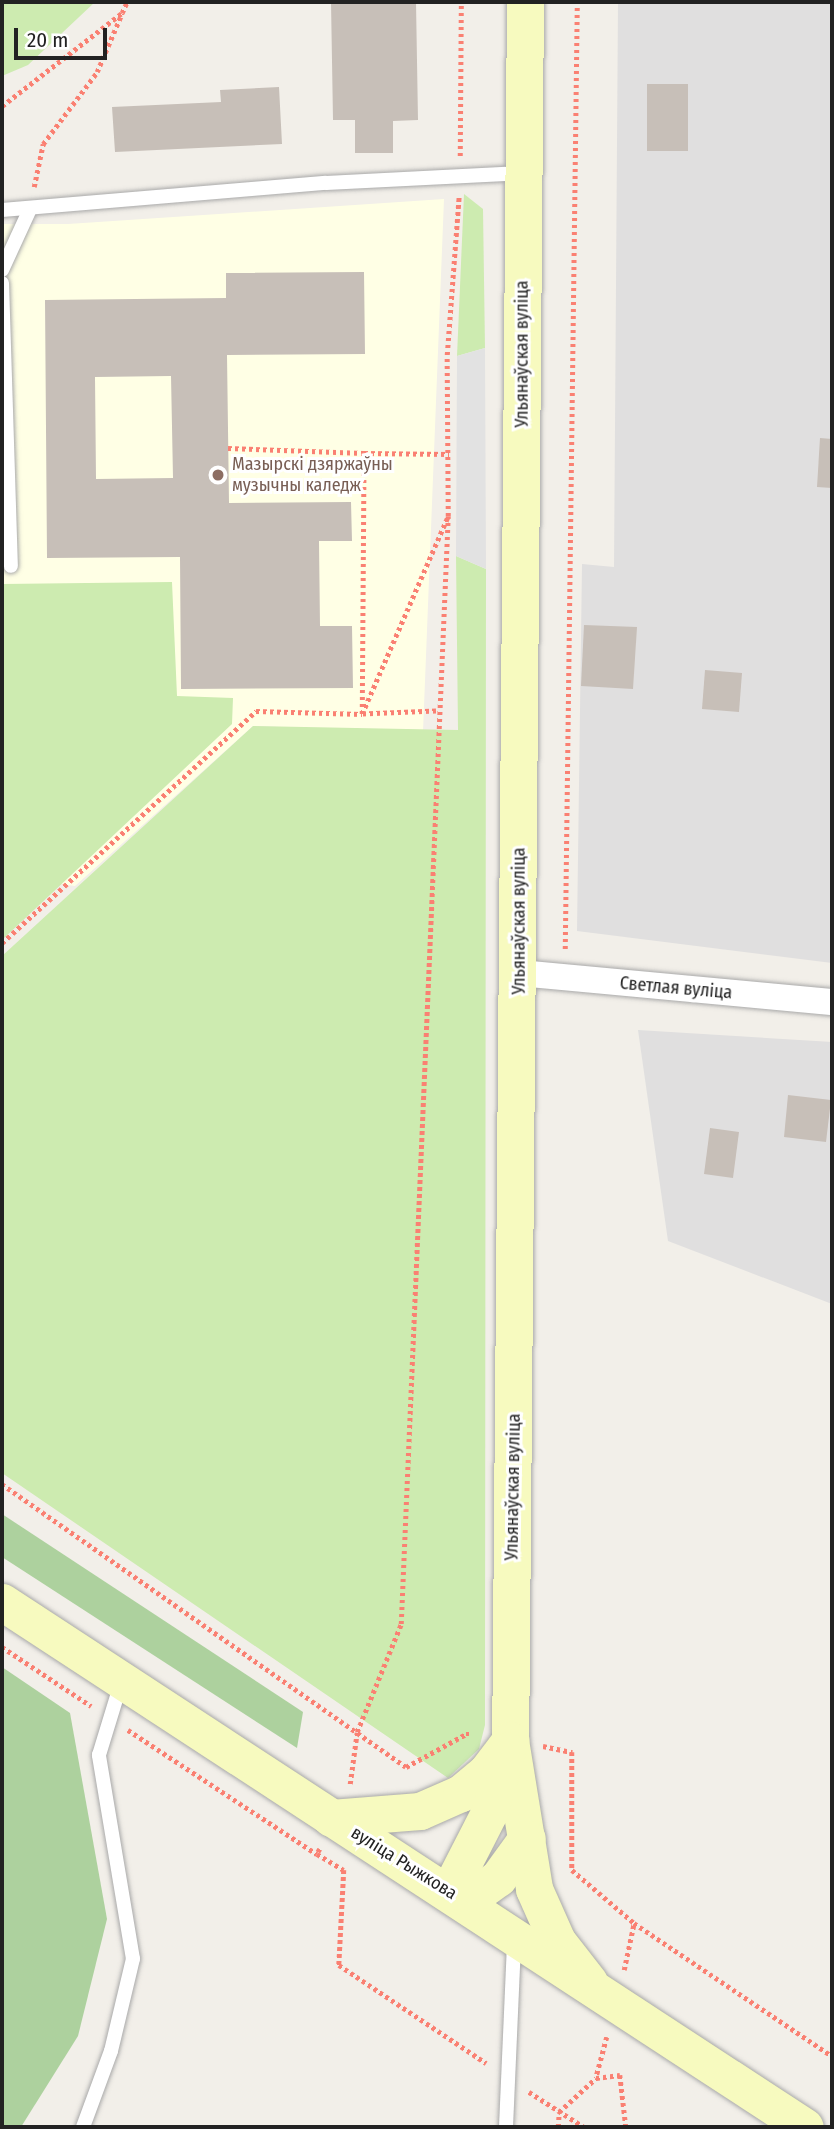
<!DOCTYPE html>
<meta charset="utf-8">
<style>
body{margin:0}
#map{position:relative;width:834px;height:2129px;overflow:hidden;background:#f2efe9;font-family:"Fira Sans Condensed",sans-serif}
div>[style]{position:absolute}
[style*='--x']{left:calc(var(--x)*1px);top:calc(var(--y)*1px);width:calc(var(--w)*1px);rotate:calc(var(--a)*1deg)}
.residential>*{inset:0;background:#e0dfdf}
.education>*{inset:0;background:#ffffe5}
.grass>*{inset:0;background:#cdebb0}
.forest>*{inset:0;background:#add19e}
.parking>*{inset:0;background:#e2e2e2}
.building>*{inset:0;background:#c7bfb8}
.path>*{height:4.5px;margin-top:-2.25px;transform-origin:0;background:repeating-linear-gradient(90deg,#fa8072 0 3.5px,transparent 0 7px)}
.roads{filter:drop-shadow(0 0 2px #a9a9a9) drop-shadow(0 0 2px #a9a9a9)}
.lane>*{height:14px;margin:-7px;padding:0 7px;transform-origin:7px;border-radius:7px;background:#fff}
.street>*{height:26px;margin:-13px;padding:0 13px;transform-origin:13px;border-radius:13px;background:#fff}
.secondary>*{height:37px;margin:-18.5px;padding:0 18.5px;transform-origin:18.5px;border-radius:18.5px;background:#f7fabf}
.dots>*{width:19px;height:19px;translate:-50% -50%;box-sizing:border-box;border:4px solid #fff;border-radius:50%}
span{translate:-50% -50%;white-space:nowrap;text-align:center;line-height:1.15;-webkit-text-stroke:6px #fff;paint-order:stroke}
.street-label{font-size:18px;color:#222}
.education-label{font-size:18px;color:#785e54}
.left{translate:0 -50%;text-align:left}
.frame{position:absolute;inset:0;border:4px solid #222;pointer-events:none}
.scale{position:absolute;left:14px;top:28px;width:93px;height:32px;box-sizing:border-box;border:4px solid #222;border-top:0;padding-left:9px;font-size:21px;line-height:24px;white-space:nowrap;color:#222;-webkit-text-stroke:5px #fff;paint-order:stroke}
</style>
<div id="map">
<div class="residential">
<div style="clip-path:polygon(618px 2px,832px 2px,832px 963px,577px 931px,582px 564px,614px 567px)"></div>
<div style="clip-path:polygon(638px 1030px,832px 1042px,832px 1304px,668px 1241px)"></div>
</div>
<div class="education">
<div style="clip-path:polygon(444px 199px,423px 732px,253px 726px,75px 886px,2px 876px,2px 224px,68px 224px)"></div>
</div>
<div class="grass">
<div style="clip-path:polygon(2px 2px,95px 2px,28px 65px,2px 76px)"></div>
<div style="clip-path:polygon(464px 194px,483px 209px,485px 348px,457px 356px)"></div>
<div style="clip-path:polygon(456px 556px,486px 569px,485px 1725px,479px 1749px,448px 1778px,2px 1473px,2px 956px,253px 726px,458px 730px)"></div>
<div style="clip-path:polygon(172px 582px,177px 696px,233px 698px,232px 724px,2px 940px,2px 584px)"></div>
</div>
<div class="forest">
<div style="clip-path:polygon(2px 1514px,303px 1712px,297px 1748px,2px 1557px)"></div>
<div style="clip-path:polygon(2px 1667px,70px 1713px,107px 1919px,78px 2036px,21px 2127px,2px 2127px)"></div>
</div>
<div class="parking">
<div style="clip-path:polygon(485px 348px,486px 569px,456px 556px,457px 356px)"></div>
</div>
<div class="building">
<div style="clip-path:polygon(331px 2px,416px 2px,418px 120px,393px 121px,393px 153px,355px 153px,355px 120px,333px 120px)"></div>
<div style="clip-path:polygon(647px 84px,688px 84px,688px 151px,647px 151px)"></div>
<div style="clip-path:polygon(279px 87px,282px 144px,115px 152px,112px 107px,221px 102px,220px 90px)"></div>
<div style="clip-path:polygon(evenodd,364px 272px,365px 354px,227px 355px,229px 503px,351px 502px,352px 541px,319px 541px,320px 626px,352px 626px,353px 688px,181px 689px,180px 557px,47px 558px,45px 300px,226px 298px,226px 273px,364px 272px,171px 376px,173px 478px,96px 479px,95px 377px,171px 376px)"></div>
<div style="clip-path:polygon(820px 438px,832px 439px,832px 488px,817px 487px)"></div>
<div style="clip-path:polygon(584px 625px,637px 627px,633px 689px,581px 686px)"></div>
<div style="clip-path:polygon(705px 670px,742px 673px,739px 712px,702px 709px)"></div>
<div style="clip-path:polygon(788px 1095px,831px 1100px,826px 1142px,784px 1137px)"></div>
<div style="clip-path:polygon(710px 1128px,739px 1132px,733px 1178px,704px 1174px)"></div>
</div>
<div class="path">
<div style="--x:2;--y:106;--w:152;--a:-37.8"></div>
<div style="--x:122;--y:13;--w:12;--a:-66"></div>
<div style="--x:460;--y:156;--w:154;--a:-89.6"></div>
<div style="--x:34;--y:187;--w:44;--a:-78.2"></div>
<div style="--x:43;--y:144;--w:90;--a:-53.1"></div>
<div style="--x:97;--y:72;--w:64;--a:-67"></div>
<div style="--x:228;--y:448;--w:136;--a:2.1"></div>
<div style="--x:436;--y:711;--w:74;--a:177.7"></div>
<div style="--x:362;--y:714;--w:261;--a:-89.6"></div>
<div style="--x:364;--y:453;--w:85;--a:0.7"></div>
<div style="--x:2;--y:943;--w:344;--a:-42.4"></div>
<div style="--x:256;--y:711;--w:106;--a:1.6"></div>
<div style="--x:362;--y:714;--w:216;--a:-66.5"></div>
<div style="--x:448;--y:516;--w:161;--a:-90.4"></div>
<div style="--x:447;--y:355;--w:158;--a:-85.7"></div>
<div style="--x:565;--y:949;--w:947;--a:-89.27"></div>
<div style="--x:2;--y:1484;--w:493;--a:35"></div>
<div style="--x:406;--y:1767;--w:68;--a:-28.8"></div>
<div style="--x:466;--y:1734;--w:7;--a:0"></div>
<div style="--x:2;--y:1647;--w:107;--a:33.5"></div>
<div style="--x:128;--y:1730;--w:226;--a:33.3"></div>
<div style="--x:543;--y:1746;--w:30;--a:12"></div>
<div style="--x:572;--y:1752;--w:118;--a:90"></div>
<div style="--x:572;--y:1870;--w:82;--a:40.5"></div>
<div style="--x:634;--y:1923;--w:239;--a:33.9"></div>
<div style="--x:350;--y:1784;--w:52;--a:-82.3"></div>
<div style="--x:357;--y:1732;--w:117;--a:-67.8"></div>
<div style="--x:401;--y:1624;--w:1109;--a:-87.57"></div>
<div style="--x:320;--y:1849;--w:6;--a:121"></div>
<div style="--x:317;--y:1854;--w:31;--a:31"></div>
<div style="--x:344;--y:1870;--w:95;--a:93"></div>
<div style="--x:339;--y:1965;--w:177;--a:33.7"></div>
<div style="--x:624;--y:1970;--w:48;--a:-78"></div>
<div style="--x:607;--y:2037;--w:42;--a:105"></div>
<div style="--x:596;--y:2078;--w:24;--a:-7"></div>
<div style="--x:620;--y:2075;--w:52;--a:83.4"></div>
<div style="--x:529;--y:2092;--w:65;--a:32.5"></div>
<div style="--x:558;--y:2127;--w:15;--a:-86"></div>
<div style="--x:559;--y:2112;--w:50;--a:-42.6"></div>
</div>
<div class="roads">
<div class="lane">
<div style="--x:2;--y:210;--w:325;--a:-4.8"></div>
<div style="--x:326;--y:183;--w:196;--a:-2.9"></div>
<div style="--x:2;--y:270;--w:67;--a:-65.3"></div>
<div style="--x:2;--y:283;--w:283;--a:88.2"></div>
<div style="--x:83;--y:2127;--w:81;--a:-69.8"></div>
<div style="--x:111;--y:2051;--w:95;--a:-76.6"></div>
<div style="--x:133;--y:1959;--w:207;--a:-99.5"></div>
<div style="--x:99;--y:1755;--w:75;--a:-73"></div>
<div style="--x:506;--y:2127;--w:185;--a:-87.5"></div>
</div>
<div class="street">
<div style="--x:519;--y:973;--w:314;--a:5.3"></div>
</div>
<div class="secondary">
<div style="--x:525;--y:2;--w:1738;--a:90.49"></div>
<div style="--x:510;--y:1740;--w:151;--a:80.8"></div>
<div style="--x:534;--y:1889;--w:57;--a:66.1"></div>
<div style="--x:557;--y:1941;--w:52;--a:52"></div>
<div style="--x:2;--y:1602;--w:959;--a:33.18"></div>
<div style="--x:331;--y:1818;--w:89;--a:-4.5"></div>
<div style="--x:420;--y:1811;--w:45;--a:-23.7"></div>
<div style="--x:461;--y:1793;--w:34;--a:-40"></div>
<div style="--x:487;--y:1771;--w:39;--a:-53"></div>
<div style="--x:449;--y:1891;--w:88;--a:-62.9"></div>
<div style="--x:489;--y:1813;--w:65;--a:-73.8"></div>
<div style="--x:449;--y:1891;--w:32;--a:-2"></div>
<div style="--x:481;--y:1890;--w:21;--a:-35"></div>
<div style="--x:498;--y:1878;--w:49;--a:-54.1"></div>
</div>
</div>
<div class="dots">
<div style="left:218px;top:475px;background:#8d6e63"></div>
</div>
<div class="street-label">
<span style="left:522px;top:354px;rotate:-90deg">Ульянаўская вуліца</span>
<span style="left:519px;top:921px;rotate:-90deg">Ульянаўская вуліца</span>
<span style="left:676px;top:988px;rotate:5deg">Светлая вуліца</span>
<span style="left:513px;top:1487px;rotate:-89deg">Ульянаўская вуліца</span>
<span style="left:404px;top:1863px;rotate:32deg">вуліца Рыжкова</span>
</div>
<div class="education-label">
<span class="left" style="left:232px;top:475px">Мазырскі дзяржаўны<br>музычны каледж</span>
</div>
<div class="frame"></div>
<div class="scale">20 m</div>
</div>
